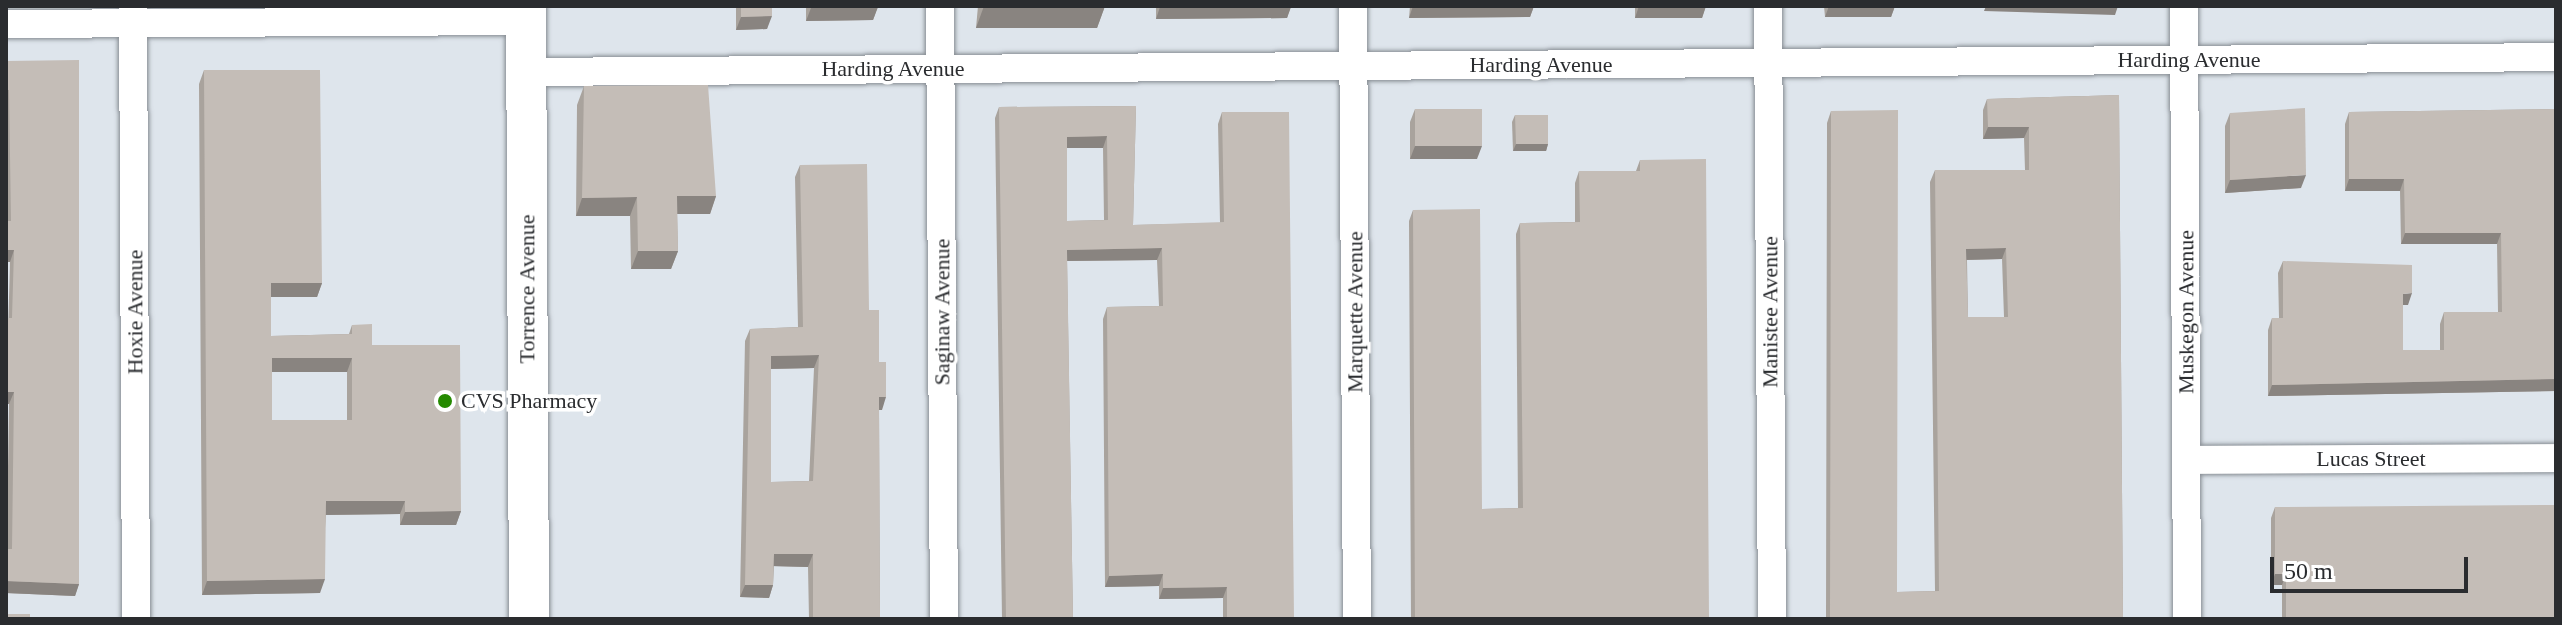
<!DOCTYPE html>
<style>
body{margin:0}
#map{position:relative;width:2562px;height:625px;overflow:hidden;background:#dee5ec;font-family:Georgia,serif}
div>[style]{position:absolute}
[style*='--x']{left:calc(var(--x)*1px);top:calc(var(--y)*1px);width:calc(var(--w)*1px);rotate:calc(var(--a)*1deg)}
.roads{filter:drop-shadow(0 0 2px #888e94) drop-shadow(0 0 2px #888e94)}
.street>*{height:28px;margin:-14px;padding:0 14px;transform-origin:14px;border-radius:14px;background:#fff}
.secondary>*{height:40px;margin:-20px;padding:0 20px;transform-origin:20px;border-radius:20px;background:#fff}
.wall>*{inset:0;background:#a9a39d}
.shaded-wall>*{inset:0;background:#898480}
.building>*{inset:0;background:#c4bdb7}
.dots>*{width:22px;height:22px;translate:-50% -50%;box-sizing:border-box;border:4px solid #fff;border-radius:50%}
span{translate:-50% -50%;white-space:nowrap;text-align:center;line-height:1.15;-webkit-text-stroke:7px #fff;paint-order:stroke}
.street-label{font-size:22px;color:#2a2c2f}
.poi-label{font-size:22px;color:#2a2c2f}
.left{translate:0 -50%;text-align:left}
.frame{position:absolute;inset:0;border:8px solid #2a2c2f;pointer-events:none}
.scale{position:absolute;left:2270px;top:557px;width:198px;height:36px;box-sizing:border-box;border:4px solid #2a2c2f;border-top:0;padding-left:10px;font-size:24px;line-height:28px;white-space:nowrap;color:#2a2c2f;-webkit-text-stroke:6px #fff;paint-order:stroke}
</style>
<div id="map">
<div class="roads">
<div class="street">
<div style="--x:133;--y:6;--w:613;--a:89.72"></div>
<div style="--x:940;--y:6;--w:613;--a:89.63"></div>
<div style="--x:1353;--y:6;--w:613;--a:89.63"></div>
<div style="--x:1768;--y:6;--w:613;--a:89.63"></div>
<div style="--x:2184;--y:6;--w:613;--a:89.72"></div>
<div style="--x:6;--y:24;--w:520;--a:-0.33"></div>
<div style="--x:526;--y:72;--w:2030;--a:-0.42"></div>
<div style="--x:2186;--y:460;--w:370;--a:-0.3"></div>
</div>
<div class="secondary">
<div style="--x:526;--y:6;--w:613;--a:89.72"></div>
</div>
</div>
<div class="wall">
<div style="clip-path:polygon(736px 6px,772px 6px,767px 29px,736px 30px)"></div>
<div style="clip-path:polygon(806px 6px,878px 6px,873px 20px,806px 21px)"></div>
<div style="clip-path:polygon(978px 6px,1105px 6px,1097px 28px,976px 28px)"></div>
<div style="clip-path:polygon(1156px 6px,1291px 6px,1287px 18px,1156px 19px)"></div>
<div style="clip-path:polygon(1410px 6px,1534px 6px,1530px 17px,1409px 18px)"></div>
<div style="clip-path:polygon(1635px 6px,1706px 6px,1702px 18px,1635px 18px)"></div>
<div style="clip-path:polygon(1824px 6px,1895px 6px,1891px 17px,1825px 17px)"></div>
<div style="clip-path:polygon(6px 61px,79px 584px,75px 596px,6px 593px,9px 404px,6px 404px,10px 262px,6px 262px)"></div>
<div style="clip-path:polygon(evenodd,204px 70px,322px 283px,317px 297px,271px 297px,271px 336px,349px 334px,352px 325px,372px 345px,461px 511px,456px 525px,400px 525px,400px 514px,326px 515px,320px 593px,202px 595px,199px 84px,204px 70px,272px 372px,347px 372px,347px 420px,272px 420px,272px 372px)"></div>
<div style="clip-path:polygon(584px 86px,716px 196px,710px 214px,677px 214px,678px 251px,671px 269px,631px 269px,630px 216px,576px 216px,577px 105px)"></div>
<div style="clip-path:polygon(evenodd,2119px 95px,2123px 619px,1826px 619px,1827px 123px,1831px 111px,1897px 592px,1935px 591px,1930px 182px,1935px 170px,2025px 170px,2024px 138px,1983px 139px,1983px 110px,1987px 99px,2119px 95px,2002px 259px,2004px 317px,1968px 317px,1967px 260px,2002px 259px)"></div>
<div style="clip-path:polygon(evenodd,1136px 106px,1133px 225px,1220px 223px,1218px 124px,1222px 112px,1294px 619px,1223px 619px,1223px 598px,1159px 599px,1159px 586px,1105px 587px,1103px 319px,1107px 307px,1159px 306px,1157px 260px,1067px 261px,1073px 619px,1002px 619px,995px 118px,999px 107px,1136px 106px,1067px 148px,1103px 148px,1104px 220px,1067px 221px,1067px 148px)"></div>
<div style="clip-path:polygon(1415px 109px,1477px 159px,1410px 159px,1410px 122px)"></div>
<div style="clip-path:polygon(2556px 109px,2556px 391px,2268px 396px,2268px 330px,2272px 318px,2279px 318px,2278px 273px,2283px 261px,2408px 305px,2403px 305px,2403px 350px,2440px 350px,2440px 324px,2444px 312px,2498px 312px,2497px 244px,2401px 244px,2400px 191px,2345px 191px,2345px 124px,2349px 112px)"></div>
<div style="clip-path:polygon(2230px 113px,2301px 188px,2225px 193px,2225px 126px)"></div>
<div style="clip-path:polygon(1515px 115px,1548px 144px,1546px 151px,1513px 151px,1512px 122px)"></div>
<div style="clip-path:polygon(1640px 160px,1709px 619px,1411px 619px,1409px 221px,1413px 210px,1482px 509px,1518px 508px,1516px 234px,1520px 223px,1575px 222px,1575px 183px,1579px 171px,1636px 171px)"></div>
<div style="clip-path:polygon(evenodd,800px 165px,869px 310px,879px 362px,882px 410px,879px 410px,880px 619px,809px 619px,808px 567px,774px 566px,773px 585px,769px 598px,740px 597px,745px 341px,750px 329px,798px 327px,795px 177px,800px 165px,814px 368px,809px 481px,771px 482px,771px 369px,814px 368px)"></div>
<div style="clip-path:polygon(2275px 507px,2556px 619px,2282px 619px,2282px 585px,2271px 585px,2271px 518px)"></div>
</div>
<div class="shaded-wall">
<div style="clip-path:polygon(984px 6px,1105px 6px,1097px 28px,976px 28px)"></div>
<div style="clip-path:polygon(1413px 6px,1534px 6px,1530px 17px,1409px 18px)"></div>
<div style="clip-path:polygon(1639px 6px,1706px 6px,1702px 18px,1635px 18px)"></div>
<div style="clip-path:polygon(1829px 6px,1895px 6px,1891px 17px,1825px 17px)"></div>
<div style="clip-path:polygon(1986px 6px,2118px 6px,2115px 15px,1984px 11px)"></div>
<div style="clip-path:polygon(878px 7px,873px 20px,806px 21px,811px 8px)"></div>
<div style="clip-path:polygon(1160px 7px,1291px 7px,1287px 18px,1156px 19px)"></div>
<div style="clip-path:polygon(772px 16px,767px 29px,736px 30px,741px 17px)"></div>
<div style="clip-path:polygon(1988px 127px,2029px 127px,2024px 138px,1983px 139px)"></div>
<div style="clip-path:polygon(1107px 136px,1103px 148px,1062px 148px,1067px 137px)"></div>
<div style="clip-path:polygon(1516px 144px,1548px 144px,1546px 151px,1513px 151px)"></div>
<div style="clip-path:polygon(1415px 146px,1482px 146px,1477px 159px,1410px 159px)"></div>
<div style="clip-path:polygon(2306px 175px,2301px 188px,2225px 193px,2230px 180px)"></div>
<div style="clip-path:polygon(2349px 179px,2404px 179px,2400px 191px,2345px 191px)"></div>
<div style="clip-path:polygon(677px 196px,716px 196px,710px 214px,670px 214px)"></div>
<div style="clip-path:polygon(637px 197px,630px 216px,576px 216px,582px 198px)"></div>
<div style="clip-path:polygon(2405px 233px,2501px 233px,2497px 244px,2401px 244px)"></div>
<div style="clip-path:polygon(1162px 248px,1157px 260px,1063px 261px,1067px 250px)"></div>
<div style="clip-path:polygon(2006px 248px,2002px 259px,1962px 260px,1966px 249px)"></div>
<div style="clip-path:polygon(6px 250px,14px 250px,10px 262px,6px 262px)"></div>
<div style="clip-path:polygon(638px 251px,678px 251px,671px 269px,631px 269px)"></div>
<div style="clip-path:polygon(271px 283px,322px 283px,317px 297px,266px 297px)"></div>
<div style="clip-path:polygon(2412px 293px,2408px 305px,2399px 305px,2403px 294px)"></div>
<div style="clip-path:polygon(819px 355px,814px 368px,766px 369px,771px 356px)"></div>
<div style="clip-path:polygon(272px 358px,352px 358px,347px 372px,267px 372px)"></div>
<div style="clip-path:polygon(2556px 379px,2556px 391px,2268px 396px,2272px 385px)"></div>
<div style="clip-path:polygon(6px 392px,14px 392px,9px 404px,6px 404px)"></div>
<div style="clip-path:polygon(879px 397px,886px 397px,882px 410px,875px 410px)"></div>
<div style="clip-path:polygon(326px 501px,405px 501px,400px 514px,321px 515px)"></div>
<div style="clip-path:polygon(461px 511px,456px 525px,400px 525px,405px 512px)"></div>
<div style="clip-path:polygon(774px 554px,813px 554px,808px 567px,769px 566px)"></div>
<div style="clip-path:polygon(1163px 574px,1159px 586px,1105px 587px,1109px 576px)"></div>
<div style="clip-path:polygon(2275px 574px,2286px 574px,2282px 585px,2271px 585px)"></div>
<div style="clip-path:polygon(325px 579px,320px 593px,202px 595px,207px 581px)"></div>
<div style="clip-path:polygon(6px 581px,79px 584px,75px 596px,6px 593px)"></div>
<div style="clip-path:polygon(745px 585px,773px 585px,769px 598px,740px 597px)"></div>
<div style="clip-path:polygon(1227px 587px,1223px 598px,1159px 599px,1163px 588px)"></div>
</div>
<div class="building">
<div style="clip-path:polygon(741px 6px,772px 6px,772px 16px,741px 17px)"></div>
<div style="clip-path:polygon(811px 6px,878px 6px,878px 7px,811px 8px)"></div>
<div style="clip-path:polygon(1160px 6px,1291px 6px,1291px 7px,1160px 7px)"></div>
<div style="clip-path:polygon(79px 60px,79px 584px,6px 581px,6px 549px,12px 549px,14px 392px,6px 392px,6px 318px,12px 318px,14px 250px,6px 250px,6px 221px,11px 221px,9px 90px,6px 90px,6px 61px)"></div>
<div style="clip-path:polygon(evenodd,204px 70px,320px 70px,322px 283px,271px 283px,271px 336px,352px 334px,352px 325px,372px 324px,372px 345px,460px 345px,461px 511px,405px 512px,405px 501px,326px 501px,325px 579px,207px 581px,204px 70px,272px 358px,352px 358px,352px 420px,272px 420px,272px 358px)"></div>
<div style="clip-path:polygon(708px 85px,716px 196px,677px 196px,678px 251px,638px 251px,637px 197px,582px 198px,584px 86px)"></div>
<div style="clip-path:polygon(evenodd,2119px 95px,2123px 619px,1830px 619px,1831px 111px,1898px 110px,1897px 592px,1939px 591px,1935px 170px,2029px 170px,2029px 127px,1988px 127px,1987px 99px,2119px 95px,2006px 248px,2008px 317px,1968px 317px,1966px 249px,2006px 248px)"></div>
<div style="clip-path:polygon(evenodd,1136px 106px,1133px 225px,1224px 222px,1222px 112px,1289px 112px,1294px 619px,1227px 619px,1227px 587px,1163px 588px,1163px 574px,1109px 576px,1107px 307px,1163px 306px,1162px 248px,1067px 250px,1073px 619px,1006px 619px,999px 107px,1136px 106px,1107px 136px,1108px 220px,1067px 221px,1067px 137px,1107px 136px)"></div>
<div style="clip-path:polygon(2305px 108px,2306px 175px,2230px 180px,2230px 113px)"></div>
<div style="clip-path:polygon(1415px 109px,1482px 109px,1482px 146px,1415px 146px)"></div>
<div style="clip-path:polygon(2556px 109px,2556px 379px,2272px 385px,2272px 318px,2283px 318px,2283px 261px,2412px 265px,2412px 293px,2403px 294px,2403px 350px,2444px 350px,2444px 312px,2502px 312px,2501px 233px,2405px 233px,2404px 179px,2349px 179px,2349px 112px)"></div>
<div style="clip-path:polygon(1515px 115px,1548px 115px,1548px 144px,1516px 144px)"></div>
<div style="clip-path:polygon(1706px 159px,1709px 619px,1415px 619px,1413px 210px,1480px 209px,1482px 509px,1523px 508px,1520px 223px,1580px 222px,1579px 171px,1640px 171px,1640px 160px)"></div>
<div style="clip-path:polygon(evenodd,867px 164px,869px 310px,879px 310px,879px 362px,886px 362px,886px 397px,879px 397px,880px 619px,813px 619px,813px 554px,774px 554px,773px 585px,745px 585px,750px 329px,803px 327px,800px 165px,867px 164px,819px 355px,813px 481px,771px 482px,771px 356px,819px 355px)"></div>
<div style="clip-path:polygon(2556px 505px,2556px 619px,2286px 619px,2286px 574px,2275px 574px,2275px 507px)"></div>
<div style="clip-path:polygon(6px 614px,30px 614px,30px 619px,6px 619px)"></div>
</div>
<div class="dots">
<div style="left:445px;top:401px;background:#258a00"></div>
</div>
<div class="street-label">
<span style="left:2189px;top:60px">Harding Avenue</span>
<span style="left:1541px;top:65px">Harding Avenue</span>
<span style="left:893px;top:69px">Harding Avenue</span>
<span style="left:527px;top:289px;rotate:-90deg">Torrence Avenue</span>
<span style="left:135px;top:312px;rotate:-90deg">Hoxie Avenue</span>
<span style="left:942px;top:312px;rotate:-90deg">Saginaw Avenue</span>
<span style="left:1355px;top:312px;rotate:-90deg">Marquette Avenue</span>
<span style="left:1770px;top:312px;rotate:-90deg">Manistee Avenue</span>
<span style="left:2186px;top:312px;rotate:-90deg">Muskegon Avenue</span>
<span style="left:2371px;top:459px">Lucas Street</span>
</div>
<div class="poi-label">
<span class="left" style="left:461px;top:401px">CVS Pharmacy</span>
</div>
<div class="frame"></div>
<div class="scale">50 m</div>
</div>
